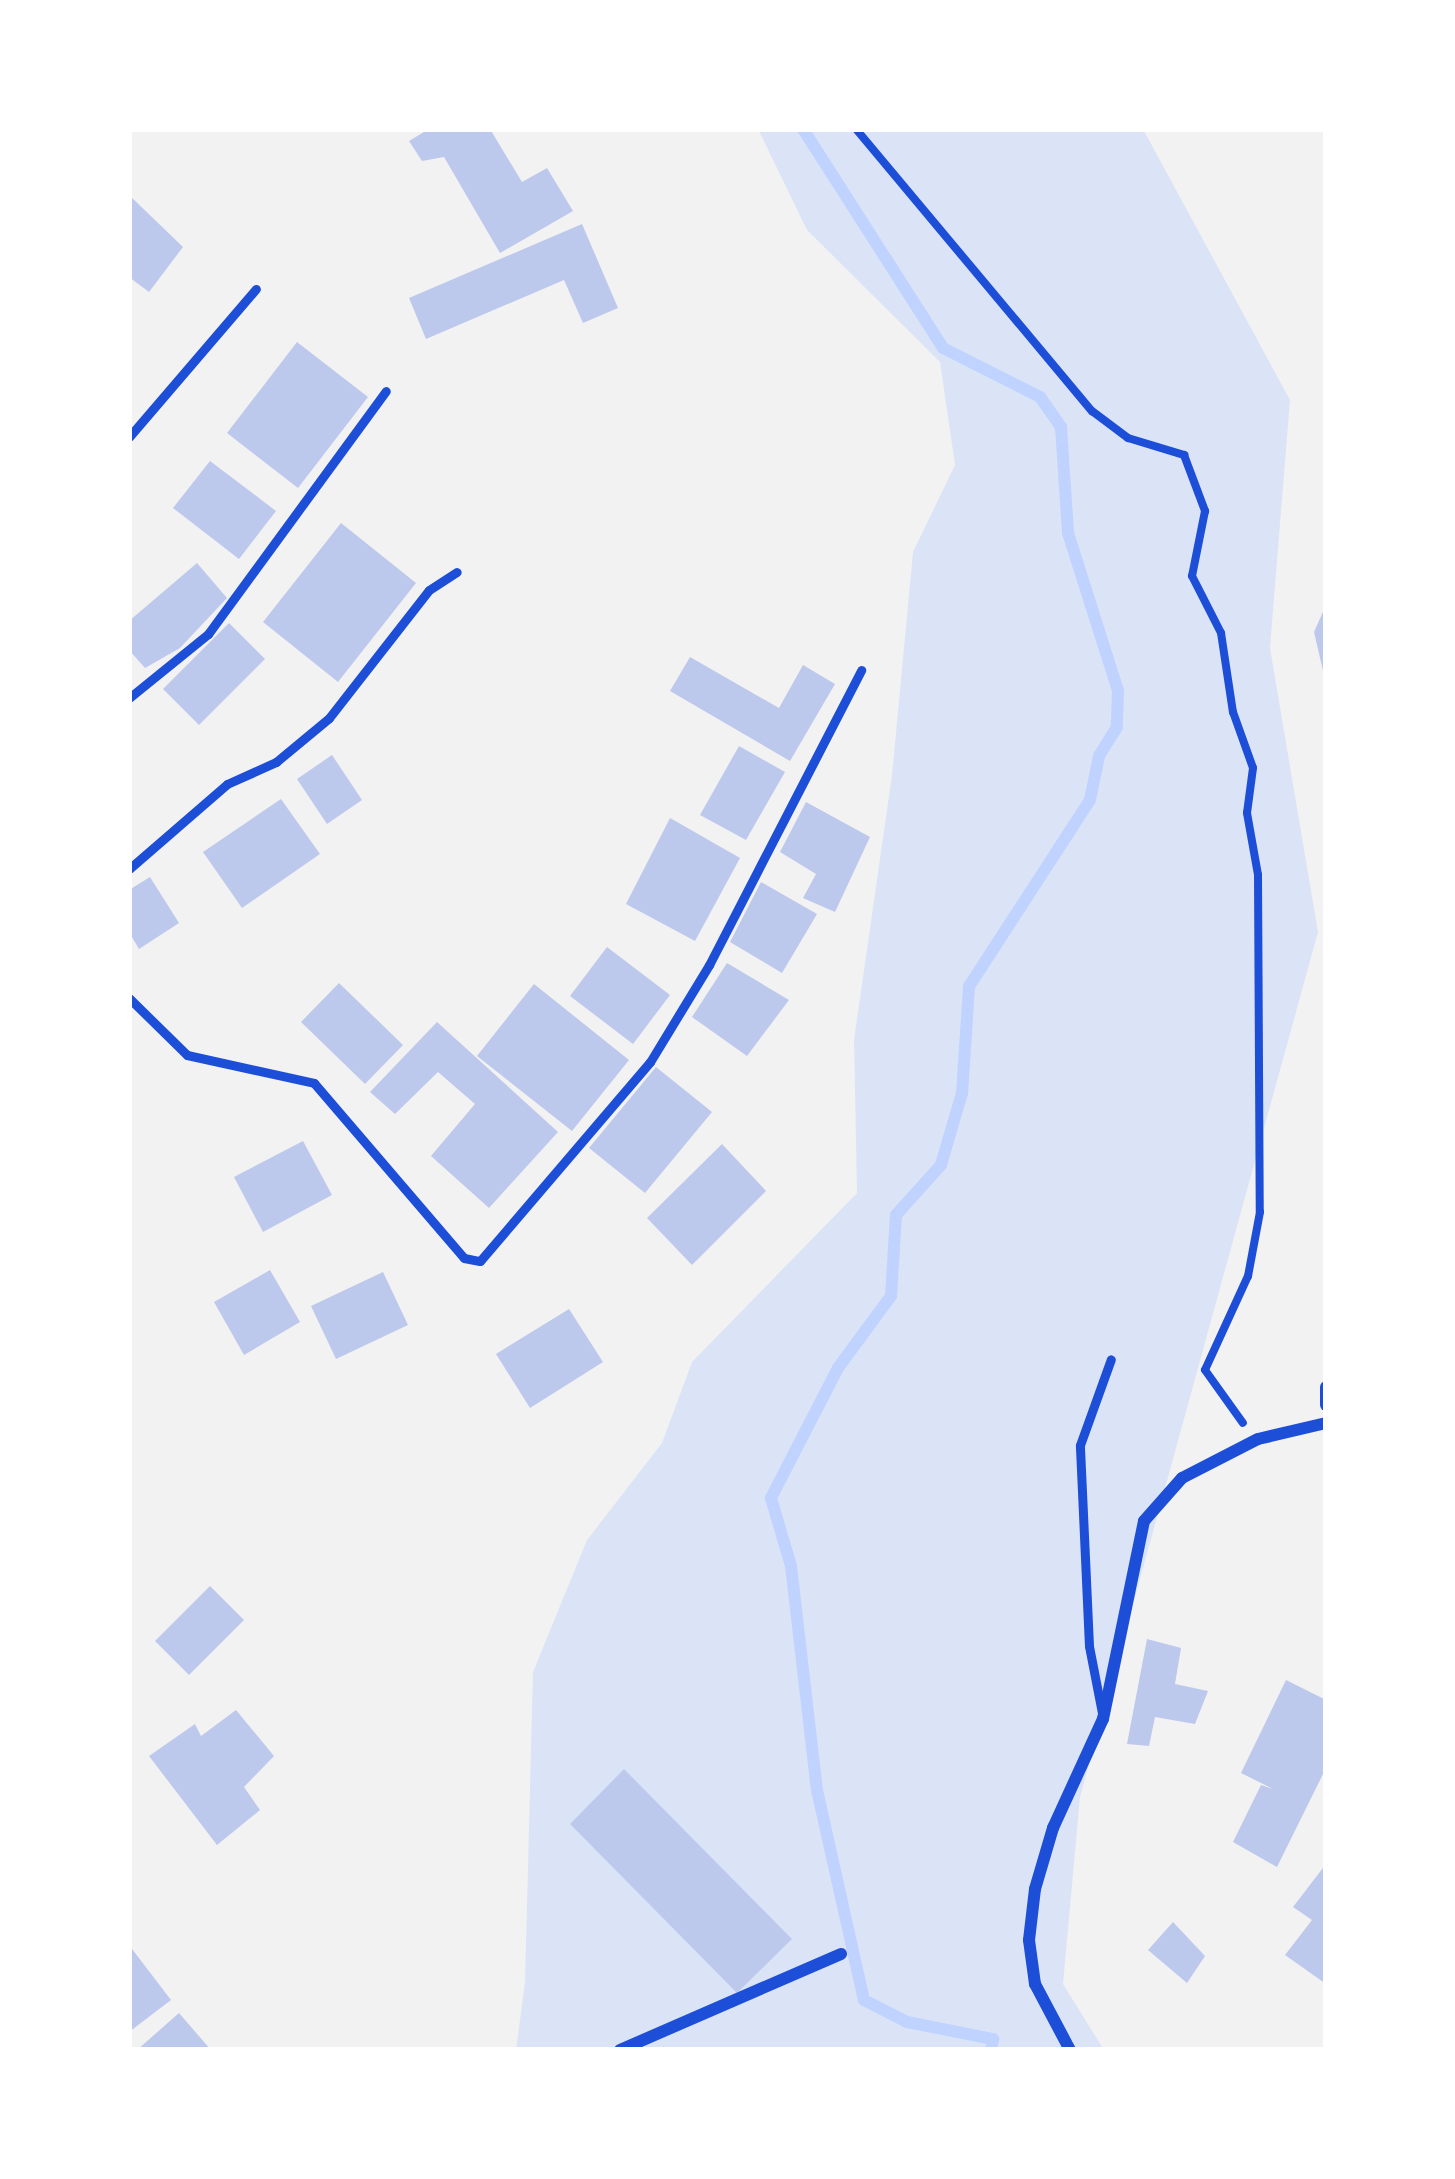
<!DOCTYPE html>
<style>
body{margin:0}
#map{position:relative;width:1455px;height:2179px;overflow:hidden;background:#f2f2f2;font-family:"Golos Text",sans-serif}
div>[style]{position:absolute}
[style*='--x']{left:calc(var(--x)*1px);top:calc(var(--y)*1px);width:calc(var(--w)*1px);rotate:calc(var(--a)*1deg)}
.green>*{inset:0;background:#dbe4f7}
.stream>*{height:12px;margin:-6px;padding:0 6px;transform-origin:6px;border-radius:6px;background:#bfd3fe}
.building>*{inset:0;background:#bdc9ec}
.path>*{height:8px;margin:-4px;padding:0 4px;transform-origin:4px;border-radius:4px;background:#1d4ed8}
.service>*{height:9px;margin:-4.5px;padding:0 4.5px;transform-origin:4.5px;border-radius:4.5px;background:#1d4ed8}
.minor>*{height:12px;margin:-6px;padding:0 6px;transform-origin:6px;border-radius:6px;background:#1d4ed8}
span{translate:-50% -50%;white-space:nowrap;text-align:center;line-height:1.15;-webkit-text-stroke:12px #fff;paint-order:stroke}
.frame{position:absolute;inset:0;border:132px solid #fff;pointer-events:none}
</style>
<div id="map">
<div class="green">
<div style="clip-path:polygon(758px 129px,1143px 129px,1290px 400px,1270px 648px,1318px 932px,1080px 1797px,1063px 1984px,1104px 2050px,516px 2050px,525px 1982px,533px 1672px,587px 1540px,662px 1443px,692px 1362px,857px 1193px,854px 1040px,892px 775px,913px 552px,955px 465px,940px 362px,807px 230px)"></div>
</div>
<div class="stream">
<div style="--x:803;--y:129;--w:260;--a:57.4"></div>
<div style="--x:943;--y:348;--w:109;--a:26.8"></div>
<div style="--x:1040;--y:397;--w:37;--a:55"></div>
<div style="--x:1061;--y:427;--w:106;--a:86.2"></div>
<div style="--x:1068;--y:533;--w:166;--a:72.4"></div>
<div style="--x:1118;--y:691;--w:36;--a:92"></div>
<div style="--x:1117;--y:727;--w:34;--a:122"></div>
<div style="--x:1099;--y:756;--w:45;--a:101.6"></div>
<div style="--x:1090;--y:800;--w:222;--a:123"></div>
<div style="--x:969;--y:986;--w:107;--a:93.7"></div>
<div style="--x:962;--y:1093;--w:75;--a:106.3"></div>
<div style="--x:941;--y:1165;--w:67;--a:132"></div>
<div style="--x:896;--y:1215;--w:81;--a:93.5"></div>
<div style="--x:891;--y:1296;--w:89;--a:126.4"></div>
<div style="--x:838;--y:1368;--w:146;--a:117.3"></div>
<div style="--x:771;--y:1498;--w:71;--a:73.6"></div>
<div style="--x:791;--y:1566;--w:226;--a:83.4"></div>
<div style="--x:817;--y:1790;--w:215;--a:77.4"></div>
<div style="--x:864;--y:2000;--w:48;--a:27.1"></div>
<div style="--x:907;--y:2022;--w:88;--a:11.2"></div>
<div style="--x:993;--y:2039;--w:11;--a:100"></div>
</div>
<div class="building">
<div style="clip-path:polygon(429px 129px,490px 129px,522px 182px,547px 168px,573px 211px,500px 253px,444px 157px,422px 161px,409px 141px)"></div>
<div style="clip-path:polygon(129px 195px,183px 247px,149px 292px,129px 277px)"></div>
<div style="clip-path:polygon(582px 224px,618px 308px,583px 323px,564px 280px,426px 339px,409px 298px)"></div>
<div style="clip-path:polygon(297px 342px,368px 397px,298px 488px,227px 433px)"></div>
<div style="clip-path:polygon(210px 461px,276px 511px,239px 559px,173px 508px)"></div>
<div style="clip-path:polygon(341px 523px,416px 583px,338px 682px,263px 622px)"></div>
<div style="clip-path:polygon(197px 563px,227px 598px,180px 648px,145px 668px,129px 650px,129px 621px)"></div>
<div style="clip-path:polygon(1326px 605px,1326px 674px,1324px 675px,1314px 632px)"></div>
<div style="clip-path:polygon(229px 623px,265px 659px,199px 725px,163px 689px)"></div>
<div style="clip-path:polygon(690px 657px,779px 708px,803px 665px,835px 684px,790px 761px,670px 691px)"></div>
<div style="clip-path:polygon(739px 746px,785px 772px,746px 840px,700px 815px)"></div>
<div style="clip-path:polygon(332px 755px,362px 800px,327px 824px,297px 779px)"></div>
<div style="clip-path:polygon(281px 799px,320px 854px,242px 908px,203px 852px)"></div>
<div style="clip-path:polygon(806px 802px,870px 837px,835px 912px,803px 898px,816px 874px,780px 852px)"></div>
<div style="clip-path:polygon(670px 818px,740px 858px,695px 941px,626px 904px)"></div>
<div style="clip-path:polygon(150px 877px,179px 923px,139px 949px,129px 932px,129px 890px)"></div>
<div style="clip-path:polygon(761px 882px,817px 914px,782px 973px,730px 942px)"></div>
<div style="clip-path:polygon(607px 947px,670px 995px,633px 1044px,570px 996px)"></div>
<div style="clip-path:polygon(727px 963px,789px 1000px,747px 1056px,692px 1017px)"></div>
<div style="clip-path:polygon(339px 983px,403px 1045px,365px 1084px,301px 1022px)"></div>
<div style="clip-path:polygon(534px 984px,629px 1060px,572px 1131px,477px 1056px)"></div>
<div style="clip-path:polygon(437px 1022px,558px 1132px,489px 1208px,431px 1156px,475px 1104px,438px 1072px,395px 1114px,370px 1092px)"></div>
<div style="clip-path:polygon(656px 1067px,712px 1112px,645px 1193px,589px 1148px)"></div>
<div style="clip-path:polygon(303px 1141px,332px 1195px,263px 1232px,234px 1177px)"></div>
<div style="clip-path:polygon(722px 1144px,766px 1191px,692px 1265px,647px 1218px)"></div>
<div style="clip-path:polygon(270px 1270px,300px 1322px,244px 1355px,214px 1302px)"></div>
<div style="clip-path:polygon(383px 1272px,408px 1325px,336px 1359px,311px 1306px)"></div>
<div style="clip-path:polygon(569px 1309px,603px 1362px,530px 1408px,496px 1354px)"></div>
<div style="clip-path:polygon(210px 1586px,244px 1620px,189px 1675px,155px 1641px)"></div>
<div style="clip-path:polygon(1147px 1639px,1181px 1648px,1175px 1684px,1208px 1691px,1195px 1724px,1155px 1717px,1149px 1746px,1127px 1744px)"></div>
<div style="clip-path:polygon(1286px 1680px,1326px 1700px,1326px 1768px,1277px 1867px,1233px 1842px,1261px 1785px,1273px 1789px,1241px 1773px)"></div>
<div style="clip-path:polygon(236px 1710px,274px 1756px,244px 1787px,260px 1810px,217px 1845px,149px 1756px,195px 1724px,201px 1736px)"></div>
<div style="clip-path:polygon(624px 1769px,792px 1939px,737px 1993px,570px 1824px)"></div>
<div style="clip-path:polygon(1326px 1864px,1326px 1984px,1285px 1955px,1312px 1920px,1293px 1907px)"></div>
<div style="clip-path:polygon(1173px 1922px,1205px 1956px,1187px 1983px,1148px 1950px)"></div>
<div style="clip-path:polygon(129px 1945px,171px 2000px,129px 2032px)"></div>
<div style="clip-path:polygon(179px 2013px,211px 2050px,137px 2050px)"></div>
</div>
<div class="path">
<div style="--x:856;--y:129;--w:368;--a:50.1"></div>
<div style="--x:1092;--y:411;--w:45;--a:36.9"></div>
<div style="--x:1128;--y:438;--w:59;--a:16.9"></div>
<div style="--x:1184;--y:455;--w:60;--a:69.4"></div>
<div style="--x:1205;--y:511;--w:66;--a:101.3"></div>
<div style="--x:1192;--y:576;--w:64;--a:63"></div>
<div style="--x:1221;--y:633;--w:80;--a:81.4"></div>
<div style="--x:1233;--y:712;--w:59;--a:70.3"></div>
<div style="--x:1253;--y:768;--w:45;--a:97.6"></div>
<div style="--x:1247;--y:813;--w:63;--a:79.9"></div>
<div style="--x:1258;--y:875;--w:337;--a:89.7"></div>
<div style="--x:1260;--y:1212;--w:65;--a:100.6"></div>
<div style="--x:1248;--y:1276;--w:103;--a:114.6"></div>
<div style="--x:1205;--y:1370;--w:65;--a:54.4"></div>
</div>
<div class="service">
<div style="--x:129;--y:437;--w:195;--a:-49.4"></div>
<div style="--x:129;--y:698;--w:102;--a:-39"></div>
<div style="--x:208;--y:634;--w:301;--a:-53.8"></div>
<div style="--x:129;--y:869;--w:130;--a:-40.9"></div>
<div style="--x:227;--y:784;--w:54;--a:-24.2"></div>
<div style="--x:276;--y:762;--w:69;--a:-39.7"></div>
<div style="--x:329;--y:718;--w:162;--a:-52"></div>
<div style="--x:429;--y:590;--w:33;--a:-33"></div>
<div style="--x:129;--y:998;--w:81;--a:44.5"></div>
<div style="--x:187;--y:1055;--w:130;--a:12.4"></div>
<div style="--x:314;--y:1083;--w:230;--a:49.4"></div>
<div style="--x:464;--y:1258;--w:16;--a:11"></div>
<div style="--x:480;--y:1261;--w:262;--a:-49.5"></div>
<div style="--x:650;--y:1062;--w:114;--a:-58.7"></div>
<div style="--x:709;--y:965;--w:332;--a:-62.7"></div>
<div style="--x:1102;--y:1713;--w:68;--a:-101"></div>
<div style="--x:1089;--y:1646;--w:201;--a:-92.6"></div>
<div style="--x:1080;--y:1445;--w:91;--a:-70.2"></div>
</div>
<div class="minor">
<div style="--x:1326;--y:1387;--w:18;--a:90"></div>
<div style="--x:620;--y:2050;--w:241;--a:-23.5"></div>
<div style="--x:1070;--y:2050;--w:75;--a:-117.9"></div>
<div style="--x:1035;--y:1984;--w:44;--a:-97.8"></div>
<div style="--x:1029;--y:1940;--w:51;--a:-83.3"></div>
<div style="--x:1035;--y:1889;--w:64;--a:-73.6"></div>
<div style="--x:1053;--y:1828;--w:120;--a:-65.4"></div>
<div style="--x:1103;--y:1719;--w:202;--a:-78.3"></div>
<div style="--x:1144;--y:1521;--w:57;--a:-48.5"></div>
<div style="--x:1182;--y:1478;--w:85;--a:-27.2"></div>
<div style="--x:1258;--y:1439;--w:70;--a:-13.2"></div>
</div>
<div class="frame"></div>
</div>
